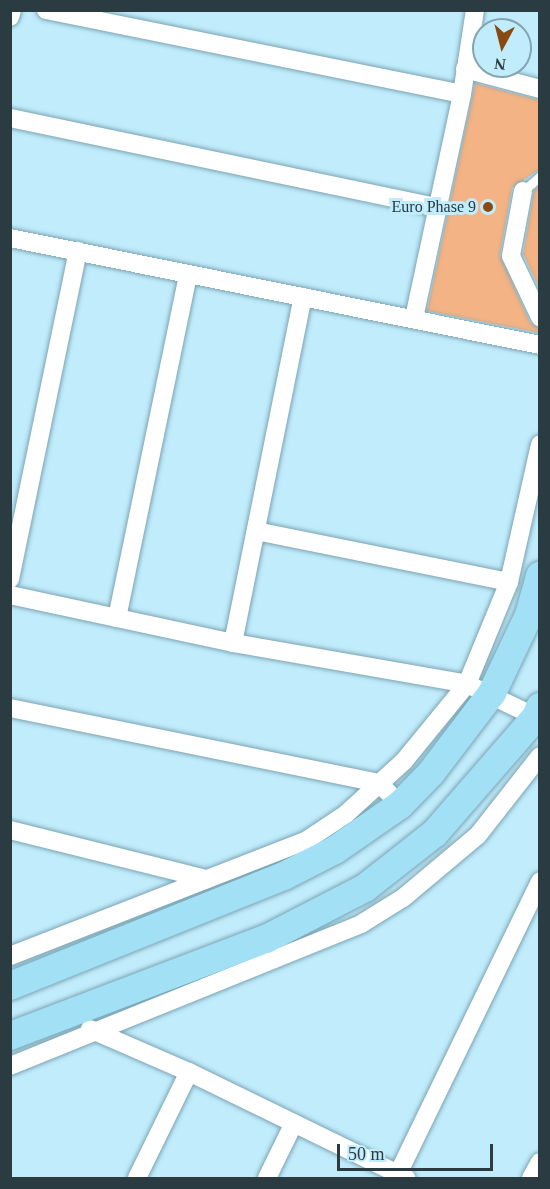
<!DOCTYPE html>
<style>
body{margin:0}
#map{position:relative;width:550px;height:1189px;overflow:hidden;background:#c1ecfc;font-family:Georgia,serif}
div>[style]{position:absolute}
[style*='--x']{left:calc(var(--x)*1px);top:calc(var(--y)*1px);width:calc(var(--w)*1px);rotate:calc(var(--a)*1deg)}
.building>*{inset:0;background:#f4b384}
.roads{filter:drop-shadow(0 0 2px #7ca4b3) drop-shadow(0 0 2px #7ca4b3)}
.lane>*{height:9px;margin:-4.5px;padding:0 4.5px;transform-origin:4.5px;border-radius:4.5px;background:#fff}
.street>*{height:18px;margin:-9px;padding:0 9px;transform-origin:9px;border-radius:9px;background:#fff}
.primary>*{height:28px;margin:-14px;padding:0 14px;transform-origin:14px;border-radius:14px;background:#a1e0f5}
.dots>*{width:16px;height:16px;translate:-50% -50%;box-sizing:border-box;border:3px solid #c1ecfc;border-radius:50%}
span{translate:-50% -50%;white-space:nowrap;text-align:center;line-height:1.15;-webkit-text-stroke:6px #c1ecfc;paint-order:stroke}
.poi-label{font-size:16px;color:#2a3b41}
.right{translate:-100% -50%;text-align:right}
.frame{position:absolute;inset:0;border:12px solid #2a3b41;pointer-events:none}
.north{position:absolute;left:472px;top:18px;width:60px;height:60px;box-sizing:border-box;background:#c1ecfc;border:2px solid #85a5b1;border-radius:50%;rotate:187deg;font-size:16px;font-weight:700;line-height:24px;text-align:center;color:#2a3b41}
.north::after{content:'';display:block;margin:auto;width:21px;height:27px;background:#894a10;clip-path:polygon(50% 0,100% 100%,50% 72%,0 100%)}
.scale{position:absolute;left:337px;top:1144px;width:156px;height:27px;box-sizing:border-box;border:3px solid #2a3b41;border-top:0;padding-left:8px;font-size:18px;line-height:21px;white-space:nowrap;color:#2a3b41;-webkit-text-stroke:4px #c1ecfc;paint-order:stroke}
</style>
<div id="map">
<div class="building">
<div style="clip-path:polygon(475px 83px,540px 100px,540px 169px,512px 188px,500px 255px,530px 322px,540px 328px,540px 333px,427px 311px)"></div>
<div style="clip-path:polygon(540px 185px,540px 290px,523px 254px,534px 190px)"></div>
</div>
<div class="roads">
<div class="lane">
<div style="--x:523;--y:191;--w:23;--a:-41"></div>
</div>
<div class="street">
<div style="--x:46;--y:10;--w:424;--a:11.4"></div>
<div style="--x:10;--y:17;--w:7;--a:-74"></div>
<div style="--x:465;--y:69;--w:78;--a:14.9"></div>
<div style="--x:10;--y:118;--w:436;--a:11.8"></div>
<div style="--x:523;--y:191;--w:66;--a:100.5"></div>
<div style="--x:511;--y:256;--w:68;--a:64.6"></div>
<div style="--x:10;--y:238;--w:541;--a:11.41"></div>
<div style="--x:414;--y:318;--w:229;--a:-77.9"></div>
<div style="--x:462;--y:94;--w:85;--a:-81.2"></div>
<div style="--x:256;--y:531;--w:258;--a:11.4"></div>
<div style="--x:10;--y:579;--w:335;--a:-78.3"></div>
<div style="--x:10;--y:595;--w:228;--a:12.1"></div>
<div style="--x:233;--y:643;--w:238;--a:9.9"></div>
<div style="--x:467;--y:684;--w:81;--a:25.6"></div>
<div style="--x:117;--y:618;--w:351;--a:-78.3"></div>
<div style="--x:233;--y:643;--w:353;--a:-78.6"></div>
<div style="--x:10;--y:708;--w:377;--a:11.5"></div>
<div style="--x:379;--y:783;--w:30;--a:46"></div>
<div style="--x:10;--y:830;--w:203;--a:14"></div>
<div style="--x:10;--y:956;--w:319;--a:-21.3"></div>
<div style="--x:307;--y:840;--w:47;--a:-33.7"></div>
<div style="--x:346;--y:814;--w:79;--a:-42.4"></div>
<div style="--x:404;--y:761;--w:99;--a:-50.7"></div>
<div style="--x:467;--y:684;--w:110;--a:-67.6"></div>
<div style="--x:509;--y:582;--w:141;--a:-77.3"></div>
<div style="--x:90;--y:1029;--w:108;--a:23.5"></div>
<div style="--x:189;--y:1072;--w:242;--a:26"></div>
<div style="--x:10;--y:1066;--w:379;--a:-22"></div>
<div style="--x:361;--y:924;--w:49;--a:-31.8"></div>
<div style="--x:403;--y:898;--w:98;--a:-40"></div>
<div style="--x:478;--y:835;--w:100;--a:-51.9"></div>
<div style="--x:137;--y:1178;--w:118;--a:-63.9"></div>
<div style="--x:267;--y:1178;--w:61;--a:-63.9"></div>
<div style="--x:396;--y:1178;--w:330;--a:-64.1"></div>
<div style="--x:531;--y:1178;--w:18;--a:-61"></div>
</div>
<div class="primary">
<div style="--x:10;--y:986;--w:295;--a:-21.9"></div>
<div style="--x:284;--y:876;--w:57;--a:-27"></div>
<div style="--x:335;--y:850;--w:79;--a:-34.7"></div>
<div style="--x:400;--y:805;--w:45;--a:-45.9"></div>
<div style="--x:431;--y:773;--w:101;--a:-52.7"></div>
<div style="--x:492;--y:693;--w:86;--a:-64.6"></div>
<div style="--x:529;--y:615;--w:41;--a:-74.2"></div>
<div style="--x:10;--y:1036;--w:274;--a:-20.8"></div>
<div style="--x:266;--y:939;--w:111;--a:-27.3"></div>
<div style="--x:365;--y:888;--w:89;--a:-38.2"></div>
<div style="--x:435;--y:833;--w:154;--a:-49"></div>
<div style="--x:536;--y:717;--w:11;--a:-68"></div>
</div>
</div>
<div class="dots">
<div style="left:488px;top:207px;background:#894a10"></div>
</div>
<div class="poi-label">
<span class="right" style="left:476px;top:207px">Euro Phase 9</span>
</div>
<div class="frame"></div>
<div class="north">N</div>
<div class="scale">50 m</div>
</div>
